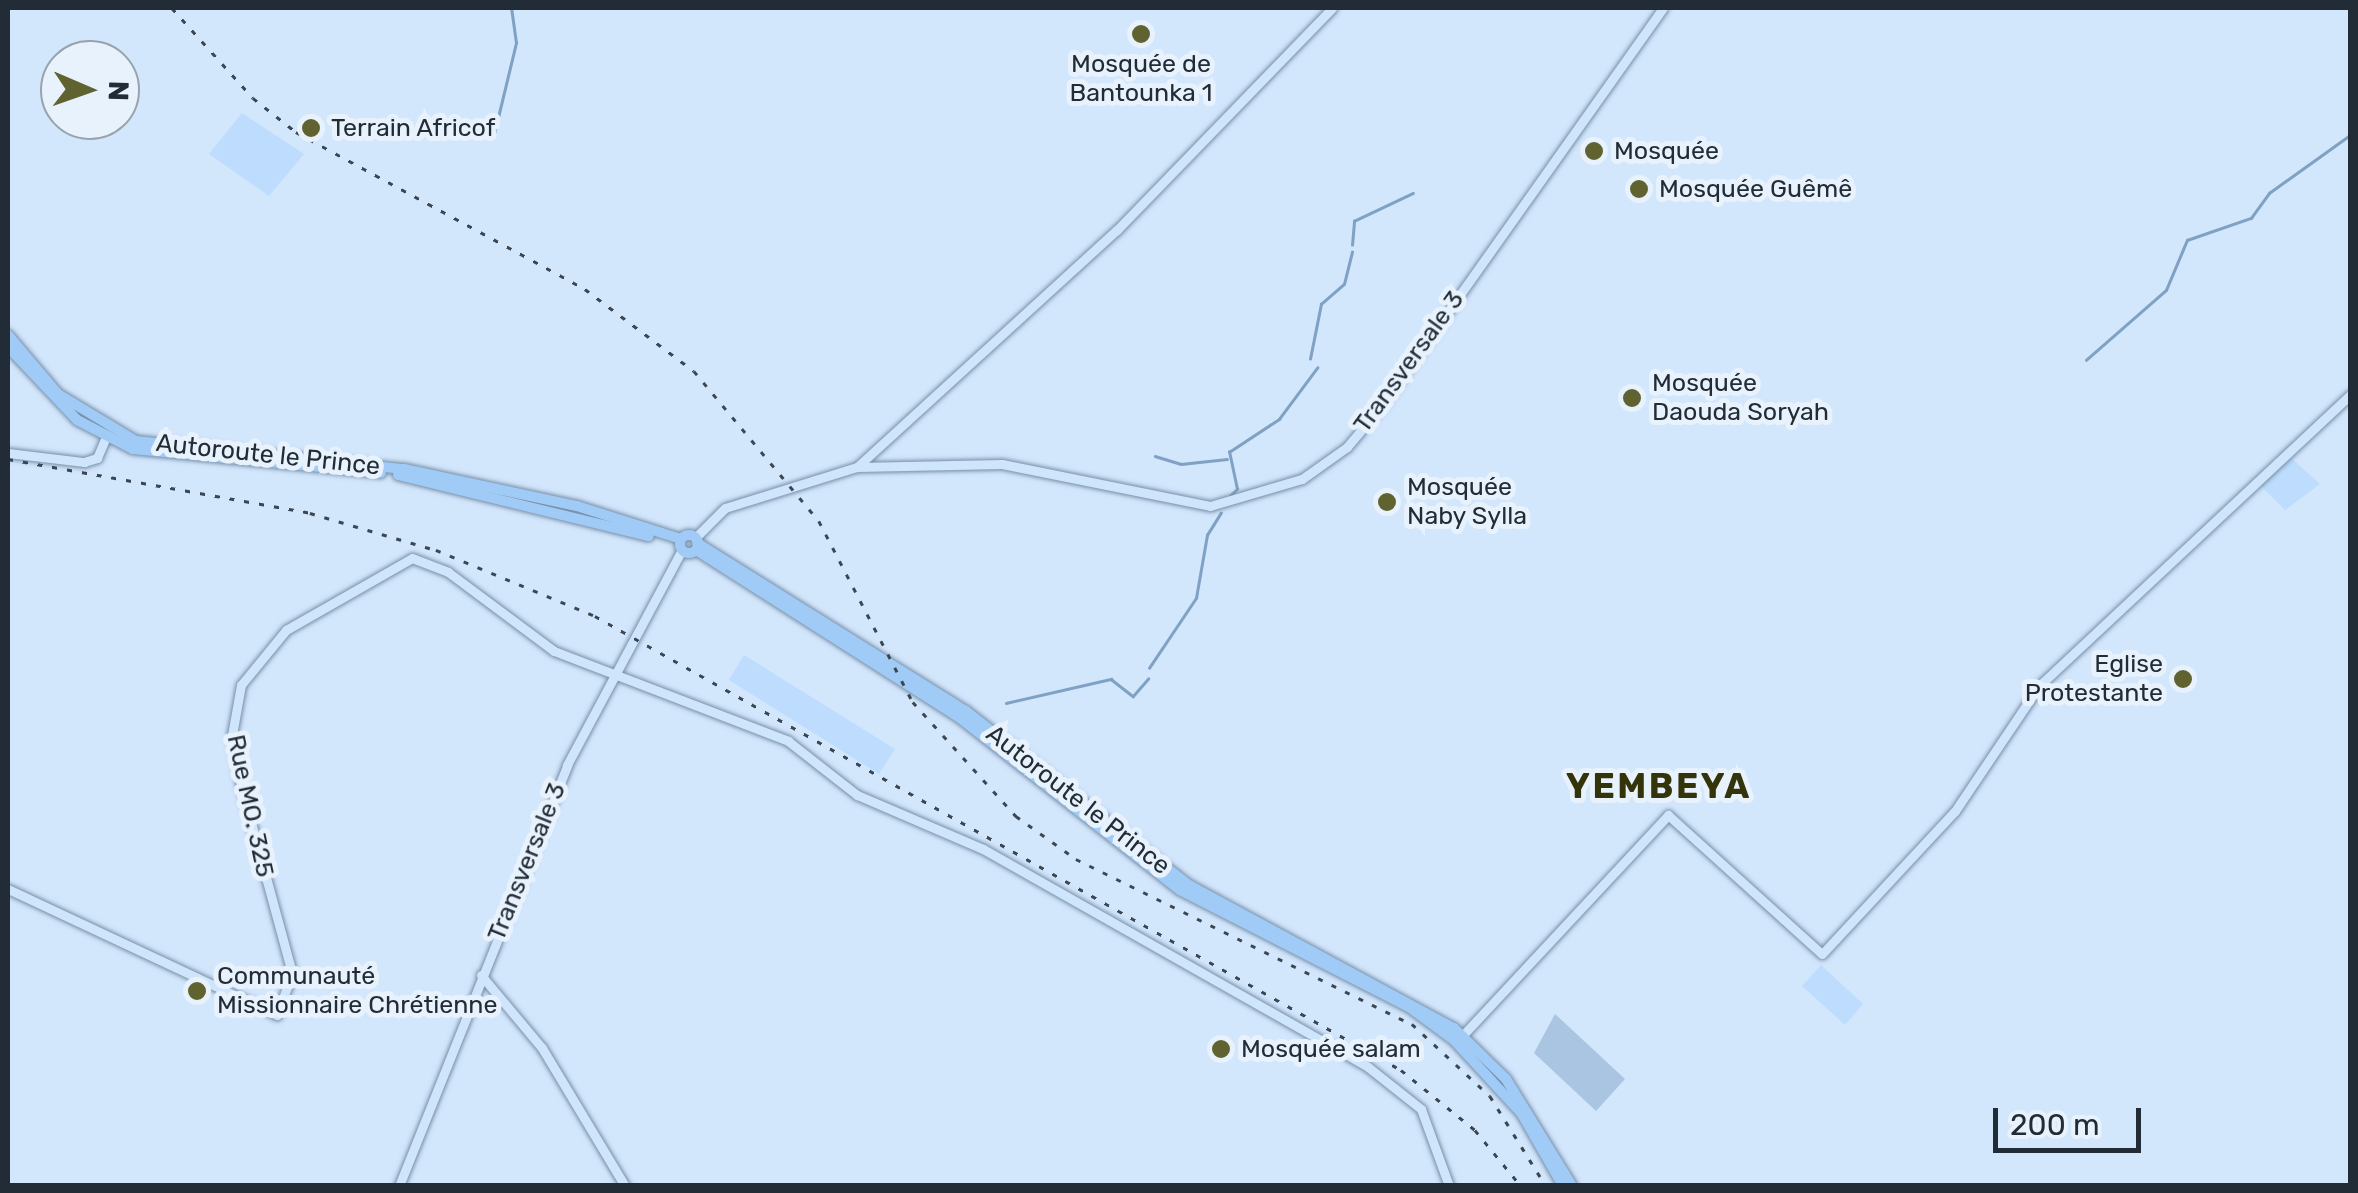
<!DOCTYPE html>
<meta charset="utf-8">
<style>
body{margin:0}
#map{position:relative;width:2358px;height:1193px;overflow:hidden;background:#d2e6fc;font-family:Rubik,sans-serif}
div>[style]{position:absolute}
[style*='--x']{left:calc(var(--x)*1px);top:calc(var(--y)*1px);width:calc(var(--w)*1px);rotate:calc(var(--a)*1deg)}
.built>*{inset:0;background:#beddfe}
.green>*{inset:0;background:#aac5e2}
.stream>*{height:2.5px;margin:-1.25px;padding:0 1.25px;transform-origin:1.25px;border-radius:1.25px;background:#7fa1c4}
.roads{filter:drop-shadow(0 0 2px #778fa8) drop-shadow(0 0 2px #778fa8)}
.secondary>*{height:9px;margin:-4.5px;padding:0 4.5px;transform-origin:4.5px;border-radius:4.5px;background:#cfe5fb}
.primary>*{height:10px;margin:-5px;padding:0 5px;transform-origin:5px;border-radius:5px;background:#a0cbf7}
.primary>.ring{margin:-5px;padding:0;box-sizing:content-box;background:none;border:10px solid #a0cbf7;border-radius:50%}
.rail>*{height:2.5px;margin-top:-1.25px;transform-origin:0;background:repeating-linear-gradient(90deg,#3b4652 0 5px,transparent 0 15px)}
.dots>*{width:28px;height:28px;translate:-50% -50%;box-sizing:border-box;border:5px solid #e8f2fd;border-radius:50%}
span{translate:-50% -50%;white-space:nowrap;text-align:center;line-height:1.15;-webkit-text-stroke:10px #e8f2fd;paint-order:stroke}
.poi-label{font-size:25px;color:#222c36}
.left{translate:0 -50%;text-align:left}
.right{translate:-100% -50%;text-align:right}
.street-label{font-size:25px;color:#222c36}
.district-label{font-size:35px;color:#33340a;font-weight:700;letter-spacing:2.5px}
.frame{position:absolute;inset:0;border:10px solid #222c36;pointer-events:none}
.north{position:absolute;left:40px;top:40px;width:100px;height:100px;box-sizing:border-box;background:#e8f2fd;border:2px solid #99a3ad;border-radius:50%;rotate:92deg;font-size:28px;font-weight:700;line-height:40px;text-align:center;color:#222c36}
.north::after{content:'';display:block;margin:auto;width:35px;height:45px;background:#606330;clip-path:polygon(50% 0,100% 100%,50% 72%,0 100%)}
.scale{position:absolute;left:1993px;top:1108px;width:148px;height:45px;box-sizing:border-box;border:5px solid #222c36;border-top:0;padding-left:12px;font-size:30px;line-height:35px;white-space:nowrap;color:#222c36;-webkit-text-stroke:8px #e8f2fd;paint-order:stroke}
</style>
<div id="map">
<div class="built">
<div style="clip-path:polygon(242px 113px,304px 154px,269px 196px,209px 154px)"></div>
<div style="clip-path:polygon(2290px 457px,2320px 484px,2285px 510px,2261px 486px)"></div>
<div style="clip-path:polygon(744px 655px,895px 749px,879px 774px,729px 680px)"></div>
<div style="clip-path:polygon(1821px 965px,1863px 1004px,1845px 1025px,1802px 986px)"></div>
</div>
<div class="green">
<div style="clip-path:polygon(1555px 1014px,1625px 1079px,1596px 1111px,1534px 1053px)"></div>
</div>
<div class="stream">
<div style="--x:494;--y:134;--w:94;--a:-76.4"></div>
<div style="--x:516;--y:43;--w:35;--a:-98"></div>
<div style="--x:1352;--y:245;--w:24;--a:-85"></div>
<div style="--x:1354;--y:221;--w:65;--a:-25.4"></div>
<div style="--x:1310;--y:359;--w:56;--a:-78.7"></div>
<div style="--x:1321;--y:304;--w:30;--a:-41"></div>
<div style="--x:1344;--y:284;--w:33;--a:-76"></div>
<div style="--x:2086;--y:360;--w:106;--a:-41.2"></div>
<div style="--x:2166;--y:290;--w:54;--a:-67.2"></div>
<div style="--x:2187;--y:240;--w:68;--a:-19"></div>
<div style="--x:2251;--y:218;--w:31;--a:-54"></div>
<div style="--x:2269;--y:193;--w:100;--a:-35.6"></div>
<div style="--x:1155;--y:456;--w:27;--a:17"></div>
<div style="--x:1181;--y:464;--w:46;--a:-6.2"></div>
<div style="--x:1230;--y:496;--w:10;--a:-45"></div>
<div style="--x:1237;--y:489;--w:38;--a:-102"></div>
<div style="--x:1229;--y:452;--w:60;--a:-33.4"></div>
<div style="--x:1279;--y:419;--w:64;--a:-53.3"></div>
<div style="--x:1149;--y:668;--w:84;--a:-56.1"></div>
<div style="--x:1196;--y:598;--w:64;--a:-80.1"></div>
<div style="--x:1207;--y:535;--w:26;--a:-58"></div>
<div style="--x:1006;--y:703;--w:108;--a:-12.9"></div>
<div style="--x:1111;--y:679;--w:28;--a:38"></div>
<div style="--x:1133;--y:696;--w:23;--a:-49"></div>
</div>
<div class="roads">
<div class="secondary">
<div style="--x:8;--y:453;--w:77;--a:6.8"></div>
<div style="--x:84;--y:462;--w:14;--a:-17"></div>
<div style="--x:97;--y:458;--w:23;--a:-67"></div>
<div style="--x:857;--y:467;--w:352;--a:-42.4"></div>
<div style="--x:1117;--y:230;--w:309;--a:-45.9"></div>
<div style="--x:695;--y:538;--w:42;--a:-45"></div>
<div style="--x:725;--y:508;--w:138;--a:-17.3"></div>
<div style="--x:857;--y:467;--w:145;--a:-1.2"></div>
<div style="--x:1002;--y:464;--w:212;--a:11.4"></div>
<div style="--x:1210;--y:506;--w:96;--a:-16.4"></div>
<div style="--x:1302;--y:479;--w:55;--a:-35.4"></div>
<div style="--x:1347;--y:447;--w:50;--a:-49.9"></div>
<div style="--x:1379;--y:409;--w:491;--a:-54.7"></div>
<div style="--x:8;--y:889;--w:297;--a:25.1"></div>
<div style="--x:277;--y:1015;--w:45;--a:-70.3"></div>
<div style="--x:292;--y:973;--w:195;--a:-105.2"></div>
<div style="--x:241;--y:785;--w:51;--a:-100.2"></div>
<div style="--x:232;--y:735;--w:51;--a:-79.8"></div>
<div style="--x:241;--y:685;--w:71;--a:-50.7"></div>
<div style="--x:286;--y:630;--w:145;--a:-29.7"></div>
<div style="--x:412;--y:558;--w:39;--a:21"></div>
<div style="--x:448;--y:572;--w:132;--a:36.7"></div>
<div style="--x:554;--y:651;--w:251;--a:21"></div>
<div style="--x:788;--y:741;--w:88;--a:38"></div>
<div style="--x:857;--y:795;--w:137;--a:23.2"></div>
<div style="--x:983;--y:849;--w:442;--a:29.5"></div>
<div style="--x:1368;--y:1067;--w:68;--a:38.4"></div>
<div style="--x:1421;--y:1109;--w:82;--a:70"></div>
<div style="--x:481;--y:975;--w:95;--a:50.1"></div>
<div style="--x:542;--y:1048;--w:161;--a:59"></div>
<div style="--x:1463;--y:1035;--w:301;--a:-47"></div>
<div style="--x:1668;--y:815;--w:207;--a:42.1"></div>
<div style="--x:1822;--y:954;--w:195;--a:-47.1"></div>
<div style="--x:1955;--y:811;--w:151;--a:-56.1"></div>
<div style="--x:2039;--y:686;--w:426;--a:-43.1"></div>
<div style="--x:399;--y:1186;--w:453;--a:-68.2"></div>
<div style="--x:567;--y:765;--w:244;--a:-61.9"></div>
</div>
<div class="primary">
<div style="--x:8;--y:335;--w:77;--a:49.7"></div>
<div style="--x:58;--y:394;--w:91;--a:31.1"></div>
<div style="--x:136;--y:441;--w:269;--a:6"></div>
<div style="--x:404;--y:469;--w:177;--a:12.1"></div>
<div style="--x:577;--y:506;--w:109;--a:17.6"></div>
<div style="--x:8;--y:347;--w:100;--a:46.6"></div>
<div style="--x:77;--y:420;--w:63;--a:27.4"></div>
<div style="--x:133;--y:449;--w:249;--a:5.5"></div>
<div style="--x:398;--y:475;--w:258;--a:13.7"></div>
<div class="ring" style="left:680px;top:535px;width:8px;height:8px"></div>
<div style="--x:697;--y:543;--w:317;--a:32"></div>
<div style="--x:966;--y:711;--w:283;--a:38"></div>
<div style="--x:1189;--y:885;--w:301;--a:28.4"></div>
<div style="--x:1454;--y:1028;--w:73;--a:44.4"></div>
<div style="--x:1506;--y:1079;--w:126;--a:58.3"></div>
<div style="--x:696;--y:550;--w:314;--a:32.5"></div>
<div style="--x:961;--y:719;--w:278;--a:38"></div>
<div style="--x:1180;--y:890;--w:257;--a:27.1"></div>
<div style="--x:1409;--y:1007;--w:56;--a:36.3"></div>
<div style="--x:1454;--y:1040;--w:100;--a:47.4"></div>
<div style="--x:1522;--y:1114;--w:83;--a:60.3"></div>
</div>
</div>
<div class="rail">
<div style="--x:172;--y:8;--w:121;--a:48"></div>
<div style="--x:253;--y:98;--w:55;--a:38.3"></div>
<div style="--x:296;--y:132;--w:329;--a:28.5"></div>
<div style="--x:585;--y:289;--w:136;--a:37"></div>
<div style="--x:694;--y:371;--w:195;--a:50.2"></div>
<div style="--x:819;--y:521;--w:204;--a:62.6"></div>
<div style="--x:913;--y:702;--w:154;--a:47.9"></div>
<div style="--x:1016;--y:816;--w:74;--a:35.6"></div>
<div style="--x:1076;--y:859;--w:374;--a:26.2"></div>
<div style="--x:1412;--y:1024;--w:106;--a:42.7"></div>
<div style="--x:1490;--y:1096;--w:106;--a:58.1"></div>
<div style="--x:8;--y:459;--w:307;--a:10.1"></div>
<div style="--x:310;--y:513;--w:131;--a:16.4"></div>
<div style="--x:436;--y:550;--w:172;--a:22.5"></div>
<div style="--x:595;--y:616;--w:925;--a:29.39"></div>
<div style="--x:1401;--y:1070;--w:95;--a:39"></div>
<div style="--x:1475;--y:1130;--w:72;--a:50.6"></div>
</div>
<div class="dots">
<div style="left:1141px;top:34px;background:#606330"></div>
<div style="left:311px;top:128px;background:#606330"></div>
<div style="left:1594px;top:151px;background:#606330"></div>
<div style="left:1639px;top:189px;background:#606330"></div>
<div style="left:1632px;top:398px;background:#606330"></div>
<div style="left:1387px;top:502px;background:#606330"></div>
<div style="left:2183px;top:679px;background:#606330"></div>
<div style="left:197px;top:991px;background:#606330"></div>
<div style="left:1221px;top:1049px;background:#606330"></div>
</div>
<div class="poi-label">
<span style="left:1141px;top:79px">Mosquée de<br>Bantounka 1</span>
<span class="left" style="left:331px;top:128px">Terrain Africof</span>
<span class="left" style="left:1614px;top:151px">Mosquée</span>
<span class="left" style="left:1659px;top:189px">Mosquée Guêmê</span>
<span class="left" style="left:1652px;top:398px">Mosquée<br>Daouda Soryah</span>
<span class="left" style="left:1407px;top:502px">Mosquée<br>Naby Sylla</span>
<span class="right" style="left:2163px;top:679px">Eglise<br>Protestante</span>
<span class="left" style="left:217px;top:991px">Communauté<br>Missionnaire Chrétienne</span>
<span class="left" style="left:1241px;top:1049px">Mosquée salam</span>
</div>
<div class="street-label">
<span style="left:1409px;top:362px;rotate:-54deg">Transversale 3</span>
<span style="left:268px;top:455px;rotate:6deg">Autoroute le Prince</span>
<span style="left:1078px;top:800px;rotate:38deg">Autoroute le Prince</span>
<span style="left:250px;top:806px;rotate:78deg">Rue MO. 325</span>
<span style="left:527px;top:862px;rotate:-68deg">Transversale 3</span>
</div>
<div class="district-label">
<span style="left:1659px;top:786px">YEMBEYA</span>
</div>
<div class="frame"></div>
<div class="north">N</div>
<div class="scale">200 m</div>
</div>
